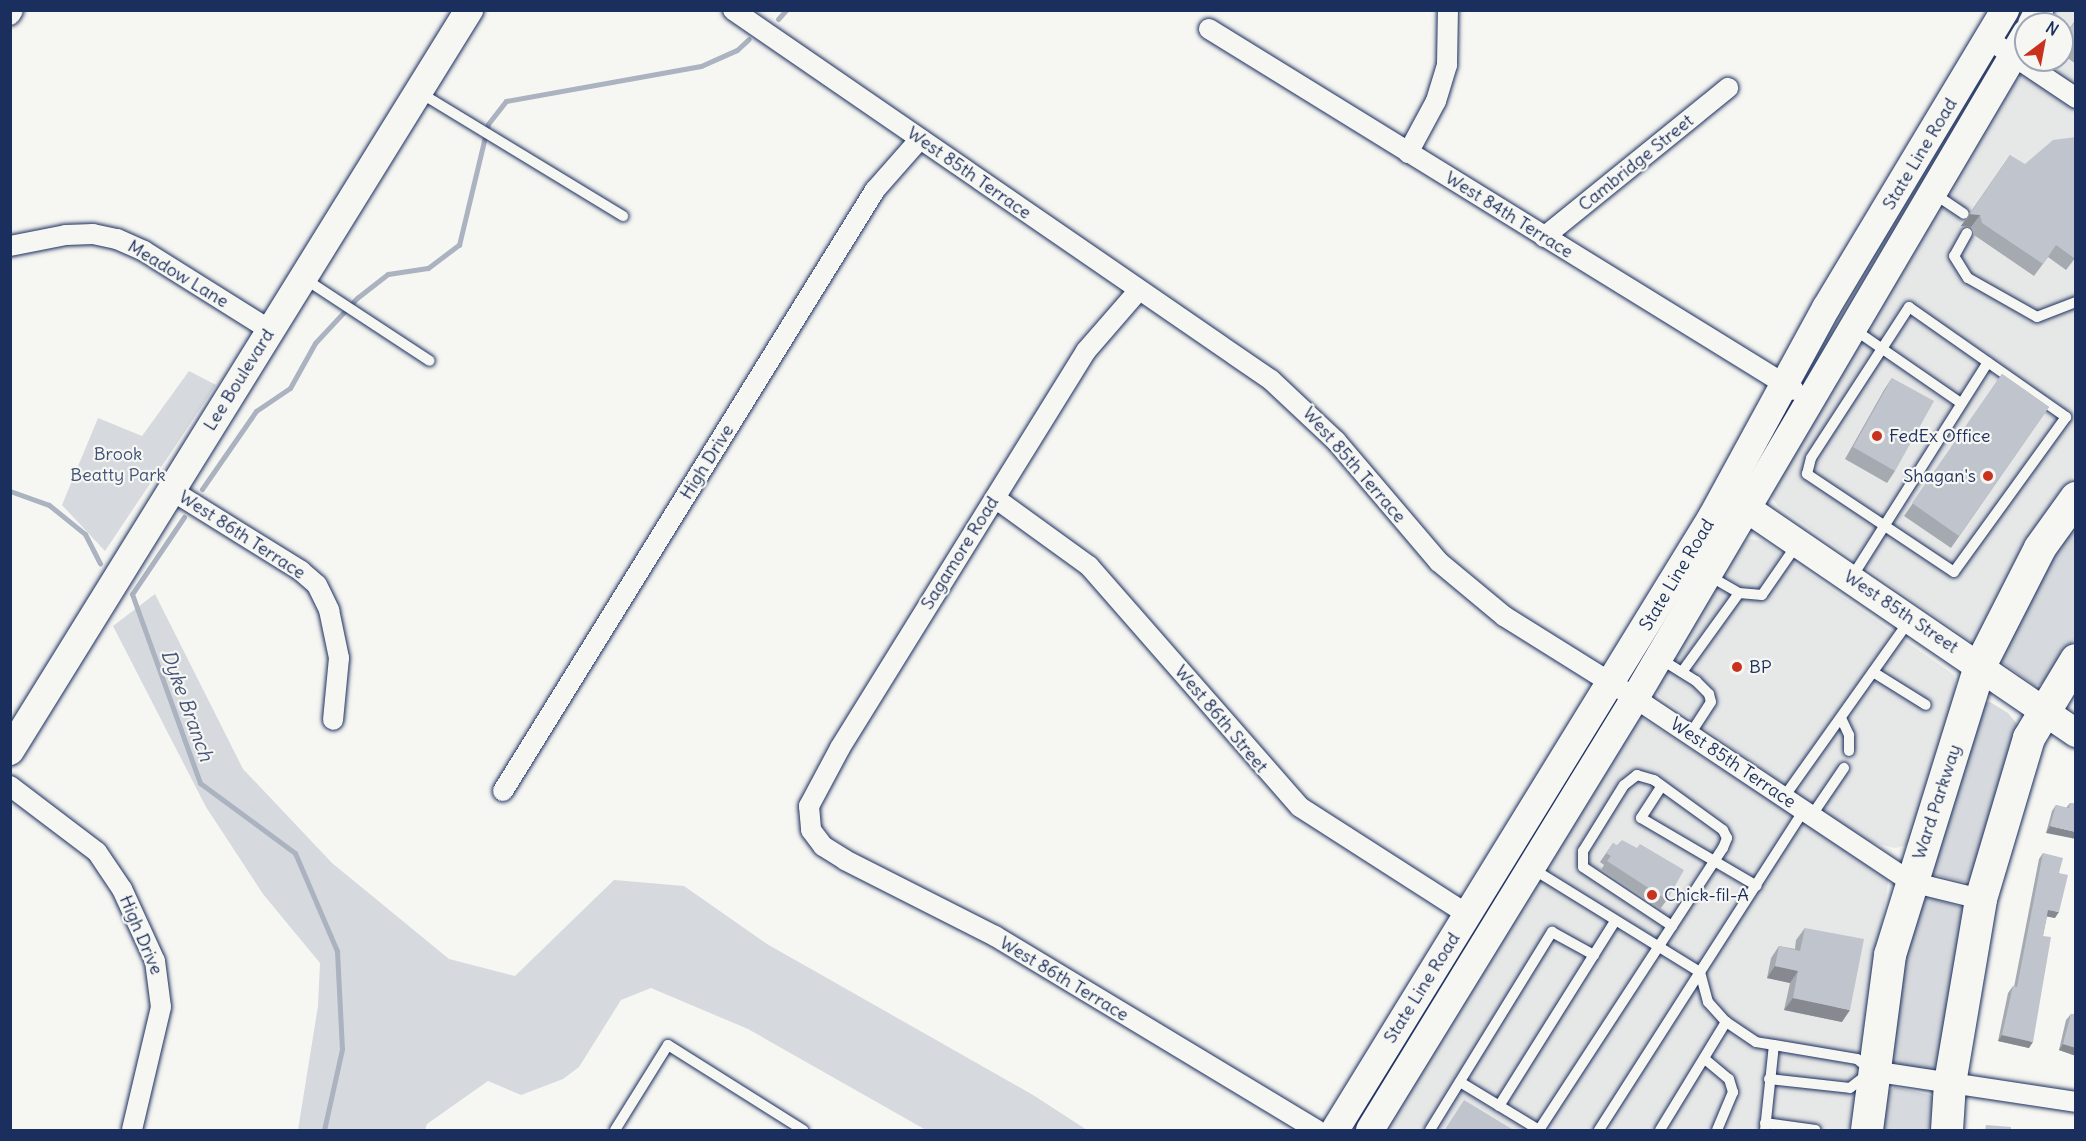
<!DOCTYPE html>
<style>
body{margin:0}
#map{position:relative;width:2086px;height:1141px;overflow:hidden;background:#f6f6f2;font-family:Delius,sans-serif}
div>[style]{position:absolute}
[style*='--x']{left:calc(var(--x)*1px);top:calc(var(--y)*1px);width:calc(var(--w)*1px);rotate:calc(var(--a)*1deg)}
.built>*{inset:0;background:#e6e7e7}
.green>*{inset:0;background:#d6d9dd}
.stream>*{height:5px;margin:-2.5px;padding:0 2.5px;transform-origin:2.5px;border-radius:2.5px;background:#abb2c0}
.roads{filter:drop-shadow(0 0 2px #1b2f5e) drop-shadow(0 0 2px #1b2f5e)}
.lane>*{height:10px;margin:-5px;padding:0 5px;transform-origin:5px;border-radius:5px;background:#f6f6f2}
.street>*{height:20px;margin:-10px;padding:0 10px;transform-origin:10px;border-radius:10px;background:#f6f6f2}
.secondary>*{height:28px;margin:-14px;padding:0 14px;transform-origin:14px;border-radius:14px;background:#f6f6f2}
.primary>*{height:32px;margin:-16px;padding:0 16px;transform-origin:16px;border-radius:16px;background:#f6f6f2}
.wall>*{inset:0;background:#a5a9b0}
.shaded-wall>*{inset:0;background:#868990}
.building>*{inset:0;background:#c0c4cd}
.dots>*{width:16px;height:16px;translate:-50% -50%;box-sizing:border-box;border:3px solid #f6f6f2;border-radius:50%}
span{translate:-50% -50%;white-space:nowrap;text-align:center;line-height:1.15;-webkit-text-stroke:4.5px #f6f6f2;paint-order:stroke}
.street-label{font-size:18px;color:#1b2f5e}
.poi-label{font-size:18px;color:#1b2f5e}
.left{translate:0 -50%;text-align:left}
.right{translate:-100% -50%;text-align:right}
.park-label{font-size:18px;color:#405177}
.water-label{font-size:20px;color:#46567b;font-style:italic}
.frame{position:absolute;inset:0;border:12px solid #1b2f5e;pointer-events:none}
.north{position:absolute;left:2014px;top:12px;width:60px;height:60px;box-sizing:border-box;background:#f6f6f2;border:2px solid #9ea6b7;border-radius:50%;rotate:32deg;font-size:16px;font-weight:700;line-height:24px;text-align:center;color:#1b2f5e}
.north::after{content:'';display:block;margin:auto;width:21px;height:27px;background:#c8321e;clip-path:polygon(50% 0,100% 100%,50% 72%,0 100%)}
</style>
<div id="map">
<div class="built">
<div style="clip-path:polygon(2052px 11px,2075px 11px,2075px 473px,1978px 642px,1969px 640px,1778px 506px,1771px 496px,1773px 485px,2026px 60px,2062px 60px,2062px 24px,2044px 24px)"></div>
<div style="clip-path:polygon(1748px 539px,1763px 541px,1954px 675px,1956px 692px,1911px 838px,1905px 846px,1894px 848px,1862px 840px,1658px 695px,1657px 688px,1742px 544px)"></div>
<div style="clip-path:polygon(1629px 710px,1889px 876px,1851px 1130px,1376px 1130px)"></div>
</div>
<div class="green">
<div style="clip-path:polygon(189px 371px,216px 385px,105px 551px,62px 505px,98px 418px,142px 436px)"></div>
<div style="clip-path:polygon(2075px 522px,2075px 638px,2047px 682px,2035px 686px,1998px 659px,2031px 593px)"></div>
<div style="clip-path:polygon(155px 594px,243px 769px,332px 863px,449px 959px,515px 976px,614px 880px,684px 886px,767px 944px,1033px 1095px,1087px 1130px,926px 1130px,748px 1029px,651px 988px,621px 1000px,579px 1067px,563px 1079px,521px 1095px,488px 1081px,427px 1124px,425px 1130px,298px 1130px,318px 1006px,320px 963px,263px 894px,206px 807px,113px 626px)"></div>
<div style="clip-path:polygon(1990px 702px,2008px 713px,2021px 729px,1974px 877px,1965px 882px,1931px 874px,1980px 703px)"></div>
<div style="clip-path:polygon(1928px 897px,1961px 907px,1966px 915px,1938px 1063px,1931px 1071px,1893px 1065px,1887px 1056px,1913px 912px)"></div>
<div style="clip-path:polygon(1895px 1087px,1930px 1095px,1935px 1100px,1933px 1130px,1880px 1130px,1887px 1091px)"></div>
</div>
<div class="stream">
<div style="--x:778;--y:19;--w:12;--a:-48"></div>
<div style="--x:202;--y:489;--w:95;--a:-55.3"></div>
<div style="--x:256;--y:411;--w:41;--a:-34.1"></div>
<div style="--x:290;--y:388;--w:51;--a:-60.9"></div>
<div style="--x:315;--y:343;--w:62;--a:-47"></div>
<div style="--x:357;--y:298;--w:39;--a:-38"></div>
<div style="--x:388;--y:274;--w:40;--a:-8.5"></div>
<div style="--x:428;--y:268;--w:39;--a:-37"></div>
<div style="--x:459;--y:245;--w:124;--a:-76.5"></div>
<div style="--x:488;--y:124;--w:29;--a:-52"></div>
<div style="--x:506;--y:101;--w:198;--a:-10.2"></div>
<div style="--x:701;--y:66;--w:39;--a:-24"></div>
<div style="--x:737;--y:50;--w:16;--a:-43"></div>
<div style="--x:10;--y:491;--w:41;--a:19.7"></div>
<div style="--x:49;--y:505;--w:46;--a:38.9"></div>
<div style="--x:85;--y:534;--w:33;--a:63"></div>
<div style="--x:184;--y:517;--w:93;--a:124"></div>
<div style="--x:132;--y:594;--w:201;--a:70.2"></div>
<div style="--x:200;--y:783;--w:118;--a:36.4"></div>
<div style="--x:295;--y:853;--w:107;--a:66.8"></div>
<div style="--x:337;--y:951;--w:98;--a:87.1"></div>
<div style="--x:342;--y:1049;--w:83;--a:102.5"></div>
</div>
<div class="roads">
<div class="lane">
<div style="--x:419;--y:92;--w:239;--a:31.3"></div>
<div style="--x:1933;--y:193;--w:37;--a:34"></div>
<div style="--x:1967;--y:233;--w:26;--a:119"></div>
<div style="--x:1954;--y:256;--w:26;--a:58"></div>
<div style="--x:1968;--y:278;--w:79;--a:29.5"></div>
<div style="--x:2037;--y:317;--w:42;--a:-21"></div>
<div style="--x:305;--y:279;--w:149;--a:33.3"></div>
<div style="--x:1909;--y:307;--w:192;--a:35"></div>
<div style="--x:2066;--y:417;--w:191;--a:125.9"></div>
<div style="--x:1954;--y:572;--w:177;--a:-146.3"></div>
<div style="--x:1807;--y:474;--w:16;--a:-76"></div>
<div style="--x:1811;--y:458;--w:180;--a:-57"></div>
<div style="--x:1855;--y:330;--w:129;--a:34.6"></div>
<div style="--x:1852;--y:577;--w:254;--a:-57.7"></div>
<div style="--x:1739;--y:593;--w:23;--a:5"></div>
<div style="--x:1762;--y:595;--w:63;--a:-55.3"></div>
<div style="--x:1659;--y:658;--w:44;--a:31.9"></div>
<div style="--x:1696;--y:681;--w:18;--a:45"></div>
<div style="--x:1709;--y:694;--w:8;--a:76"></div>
<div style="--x:1711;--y:702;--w:38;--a:123"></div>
<div style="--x:1682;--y:672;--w:97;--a:-54.2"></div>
<div style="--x:1739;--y:593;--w:34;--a:-150"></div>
<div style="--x:1873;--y:672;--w:62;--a:31.9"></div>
<div style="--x:1842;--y:720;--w:17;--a:65"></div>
<div style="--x:1849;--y:735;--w:16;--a:90"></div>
<div style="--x:1661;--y:787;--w:37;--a:123"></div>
<div style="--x:1641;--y:818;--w:134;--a:30.4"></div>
<div style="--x:1784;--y:797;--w:216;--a:-54.6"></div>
<div style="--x:1812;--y:815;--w:57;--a:-55.8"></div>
<div style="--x:1533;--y:869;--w:196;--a:31.7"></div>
<div style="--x:1700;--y:972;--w:188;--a:122.6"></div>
<div style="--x:1706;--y:1060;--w:30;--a:40"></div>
<div style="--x:1729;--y:1079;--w:14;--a:73"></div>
<div style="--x:1733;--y:1092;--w:41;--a:112.8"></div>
<div style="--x:1769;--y:1079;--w:81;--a:6.3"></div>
<div style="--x:1850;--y:1088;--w:28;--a:-38"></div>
<div style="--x:1872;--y:1071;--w:19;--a:-141"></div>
<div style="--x:1857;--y:1059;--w:84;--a:-170.4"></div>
<div style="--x:1460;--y:1082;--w:92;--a:31.3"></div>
<div style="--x:1499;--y:1106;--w:218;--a:-57.9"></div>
<div style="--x:1765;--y:1123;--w:51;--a:7.8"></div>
<div style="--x:615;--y:1130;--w:100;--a:-58.1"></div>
<div style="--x:668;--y:1045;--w:160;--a:32.2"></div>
<div style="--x:1430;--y:1130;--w:233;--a:-58.4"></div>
<div style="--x:1552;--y:932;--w:48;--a:28.7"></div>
<div style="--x:1539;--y:1130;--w:337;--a:-56.9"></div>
<div style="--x:1723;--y:848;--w:11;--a:-68"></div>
<div style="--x:1727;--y:838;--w:9;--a:-117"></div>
<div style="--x:1723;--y:830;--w:85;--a:-144.1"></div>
<div style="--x:1654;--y:780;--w:18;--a:-164"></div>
<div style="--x:1637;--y:775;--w:16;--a:142"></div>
<div style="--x:1624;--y:785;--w:78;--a:121.8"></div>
<div style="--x:1583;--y:851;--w:16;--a:90"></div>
<div style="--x:1583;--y:867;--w:107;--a:33.5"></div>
<div style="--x:1660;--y:1130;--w:127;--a:-58.6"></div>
<div style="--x:1765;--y:1130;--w:85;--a:-84"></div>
<div style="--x:1774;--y:1045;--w:18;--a:-171"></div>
<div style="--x:1756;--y:1042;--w:36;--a:-146"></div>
<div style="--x:1726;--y:1022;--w:27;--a:-132"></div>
<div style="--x:1708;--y:1002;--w:31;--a:-105"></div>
<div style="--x:1700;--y:972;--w:193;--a:-57.3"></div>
</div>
<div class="street">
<div style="--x:733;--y:10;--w:653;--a:34.52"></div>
<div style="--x:1271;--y:380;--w:89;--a:43.2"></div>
<div style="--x:1336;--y:441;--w:159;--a:49.6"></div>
<div style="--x:1439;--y:562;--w:85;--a:39.7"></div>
<div style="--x:1504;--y:616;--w:155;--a:32"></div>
<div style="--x:1635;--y:698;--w:332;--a:33.7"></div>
<div style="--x:1911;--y:882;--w:72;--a:13.7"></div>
<div style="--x:10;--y:15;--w:6;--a:-59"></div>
<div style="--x:1209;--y:29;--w:687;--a:31.68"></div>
<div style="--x:1988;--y:39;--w:106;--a:33.8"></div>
<div style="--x:1408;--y:153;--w:59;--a:-61.7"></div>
<div style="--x:1436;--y:101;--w:38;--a:-73"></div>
<div style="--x:1447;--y:65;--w:55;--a:-89"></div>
<div style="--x:1544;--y:237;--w:237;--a:-39"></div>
<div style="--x:10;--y:246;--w:57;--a:-11.1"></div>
<div style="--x:66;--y:235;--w:27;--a:-2"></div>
<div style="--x:93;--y:234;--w:25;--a:12"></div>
<div style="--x:117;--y:239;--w:30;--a:24"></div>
<div style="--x:144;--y:251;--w:149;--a:32.1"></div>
<div style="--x:1139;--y:290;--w:81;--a:131"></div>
<div style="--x:1086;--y:351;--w:467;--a:121.8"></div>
<div style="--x:840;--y:748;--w:66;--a:118.1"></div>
<div style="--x:809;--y:806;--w:24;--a:85"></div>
<div style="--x:811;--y:830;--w:20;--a:53"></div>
<div style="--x:823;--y:846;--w:26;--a:32"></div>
<div style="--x:845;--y:860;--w:168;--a:26.9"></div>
<div style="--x:995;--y:936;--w:376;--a:31.1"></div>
<div style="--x:171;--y:490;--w:153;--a:31.9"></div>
<div style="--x:301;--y:571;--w:21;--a:41"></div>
<div style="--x:317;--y:585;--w:28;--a:64"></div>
<div style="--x:329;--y:610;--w:49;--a:78.2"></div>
<div style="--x:339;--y:658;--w:62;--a:95.5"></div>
<div style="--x:995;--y:498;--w:116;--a:35.9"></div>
<div style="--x:1089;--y:566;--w:320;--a:48.8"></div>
<div style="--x:1300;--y:807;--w:200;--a:32.7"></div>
<div style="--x:10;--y:786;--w:109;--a:37.2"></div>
<div style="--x:97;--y:852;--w:45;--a:56"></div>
<div style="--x:122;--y:889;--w:79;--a:65.4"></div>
<div style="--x:155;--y:961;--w:46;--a:82.6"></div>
<div style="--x:161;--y:1007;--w:126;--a:103.3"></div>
<div style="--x:503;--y:791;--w:707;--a:-58.24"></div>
<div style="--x:875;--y:190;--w:68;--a:-48.6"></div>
<div style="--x:1872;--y:1071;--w:206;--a:8.6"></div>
</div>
<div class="secondary">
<div style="--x:2032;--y:24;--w:16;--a:-63"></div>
<div style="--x:1730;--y:497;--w:419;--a:34.3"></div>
<div style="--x:10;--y:751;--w:872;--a:-58.22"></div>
<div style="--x:1335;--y:1130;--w:720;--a:-58.41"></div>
<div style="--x:1712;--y:517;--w:238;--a:-61.4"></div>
<div style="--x:1826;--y:308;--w:348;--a:-59"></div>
<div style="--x:1370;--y:1130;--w:507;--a:-58.47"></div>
<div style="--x:1635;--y:698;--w:771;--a:-59.51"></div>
</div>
<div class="primary">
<div style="--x:1867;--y:1130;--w:177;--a:-82.5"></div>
<div style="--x:1890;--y:955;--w:303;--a:-72.7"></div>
<div style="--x:1980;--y:666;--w:132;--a:-63"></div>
<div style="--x:2040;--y:548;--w:62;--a:-54.2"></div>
<div style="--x:1947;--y:1130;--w:47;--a:-86.3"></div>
<div style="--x:1950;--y:1083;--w:187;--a:-80.4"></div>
<div style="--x:1981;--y:899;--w:168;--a:-73.4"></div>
<div style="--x:2029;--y:738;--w:91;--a:-58.9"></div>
</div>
</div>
<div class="wall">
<div style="clip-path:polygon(2076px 19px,2076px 64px,2062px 54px,2062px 39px)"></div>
<div style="clip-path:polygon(2010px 155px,2076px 257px,2066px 270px,2048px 257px,2034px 276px,1974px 235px,1971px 227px,1961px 226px)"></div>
<div style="clip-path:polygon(2002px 374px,2049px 407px,1951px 548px,1904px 516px)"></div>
<div style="clip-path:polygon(1892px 378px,1895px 471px,1887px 483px,1845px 459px,1884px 390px)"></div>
<div style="clip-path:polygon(2070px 803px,2076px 804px,2046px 833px,2052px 811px,2056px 805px,2066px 808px)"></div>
<div style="clip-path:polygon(1613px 843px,1667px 900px,1660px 909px,1601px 870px,1604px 865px,1600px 862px)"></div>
<div style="clip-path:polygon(2043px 853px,2059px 873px,2055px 918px,2047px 916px,2043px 936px,2029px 1048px,1998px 1041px,2008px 993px,2013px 986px,2014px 987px,2039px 859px)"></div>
<div style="clip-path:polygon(1805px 928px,1842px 1022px,1784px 1010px,1790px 983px,1767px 978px,1771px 958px,1779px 946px,1795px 949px,1796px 940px)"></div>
<div style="clip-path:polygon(2071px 1014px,2076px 1015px,2076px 1056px,2059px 1050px,2066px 1020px)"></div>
</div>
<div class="shaded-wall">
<div style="clip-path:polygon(1970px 214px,1980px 215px,1971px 227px,1961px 226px)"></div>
<div style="clip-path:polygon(2050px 826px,2076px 832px,2076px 839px,2046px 833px)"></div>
<div style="clip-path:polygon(2048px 910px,2059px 912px,2055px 918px,2044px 916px)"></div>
<div style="clip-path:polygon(1775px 966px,1798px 971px,1790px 983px,1767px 978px)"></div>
<div style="clip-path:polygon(1793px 998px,1850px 1010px,1842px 1022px,1784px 1010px)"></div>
<div style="clip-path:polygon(2002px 1035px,2033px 1042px,2029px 1048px,1998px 1041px)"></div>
<div style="clip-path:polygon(2063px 1044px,2076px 1048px,2076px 1056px,2059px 1050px)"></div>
</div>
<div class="building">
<div style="clip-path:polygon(2076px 20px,2076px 46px,2064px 37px)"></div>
<div style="clip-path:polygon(2076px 137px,2076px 256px,2074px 258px,2056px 245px,2043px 264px,1982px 223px,1980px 215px,1970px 214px,2010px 155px,2025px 164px,2053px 140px)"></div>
<div style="clip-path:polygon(2002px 374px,2049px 407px,1959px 536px,1912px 503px)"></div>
<div style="clip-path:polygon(1892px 378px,1934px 401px,1895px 471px,1853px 447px)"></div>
<div style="clip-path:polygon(2070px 803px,2076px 804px,2076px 832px,2050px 826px,2056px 805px,2069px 808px)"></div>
<div style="clip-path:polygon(1622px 840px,1637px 848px,1640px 844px,1684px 870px,1667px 900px,1607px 861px,1611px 856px,1606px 853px,1613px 843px,1617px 845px)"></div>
<div style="clip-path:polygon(2043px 853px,2063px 858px,2059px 873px,2068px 875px,2059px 912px,2048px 910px,2043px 936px,2051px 937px,2033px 1042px,2002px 1035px,2013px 986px,2017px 987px)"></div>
<div style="clip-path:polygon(1805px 928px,1864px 939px,1850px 1010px,1793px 998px,1798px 971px,1775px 966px,1779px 946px,1800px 951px)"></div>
<div style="clip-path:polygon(2071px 1014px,2076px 1015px,2076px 1048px,2063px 1044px)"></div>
<div style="clip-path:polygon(1464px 1100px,1515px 1131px,1444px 1131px)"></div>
<div style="clip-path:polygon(1986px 1125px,2011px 1127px,2011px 1131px,1985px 1131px)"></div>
</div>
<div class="dots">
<div style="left:1877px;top:436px;background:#c8321e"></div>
<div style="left:1988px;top:476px;background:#c8321e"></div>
<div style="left:1737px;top:667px;background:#c8321e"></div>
<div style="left:1652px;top:895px;background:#c8321e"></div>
</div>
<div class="street-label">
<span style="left:1920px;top:154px;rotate:-59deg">State Line Road</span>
<span style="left:1636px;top:163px;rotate:-39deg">Cambridge Street</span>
<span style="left:969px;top:173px;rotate:35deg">West 85th Terrace</span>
<span style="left:1509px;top:215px;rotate:32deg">West 84th Terrace</span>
<span style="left:178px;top:274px;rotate:31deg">Meadow Lane</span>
<span style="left:239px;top:380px;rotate:-58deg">Lee Boulevard</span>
<span style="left:707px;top:462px;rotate:-58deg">High Drive</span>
<span style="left:1354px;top:465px;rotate:49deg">West 85th Terrace</span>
<span style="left:242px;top:535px;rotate:33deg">West 86th Terrace</span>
<span style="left:960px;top:553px;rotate:-58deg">Sagamore Road</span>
<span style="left:1677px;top:575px;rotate:-59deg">State Line Road</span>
<span style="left:1901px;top:612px;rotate:34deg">West 85th Street</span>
<span style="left:1221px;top:719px;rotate:50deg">West 86th Street</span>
<span style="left:1733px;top:763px;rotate:34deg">West 85th Terrace</span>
<span style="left:1937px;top:802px;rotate:-72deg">Ward Parkway</span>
<span style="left:141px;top:935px;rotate:67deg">High Drive</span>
<span style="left:1064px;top:979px;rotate:31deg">West 86th Terrace</span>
<span style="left:1422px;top:988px;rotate:-58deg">State Line Road</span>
</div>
<div class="poi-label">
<span class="left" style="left:1889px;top:436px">FedEx Office</span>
<span class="right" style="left:1976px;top:476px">Shagan's</span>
<span class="left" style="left:1749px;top:667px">BP</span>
<span class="left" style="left:1664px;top:895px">Chick-fil-A</span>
</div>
<div class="park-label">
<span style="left:118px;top:465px">Brook<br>Beatty Park</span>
</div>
<div class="water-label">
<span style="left:188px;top:705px;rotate:70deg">Dyke Branch</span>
</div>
<div class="frame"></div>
<div class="north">N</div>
</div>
